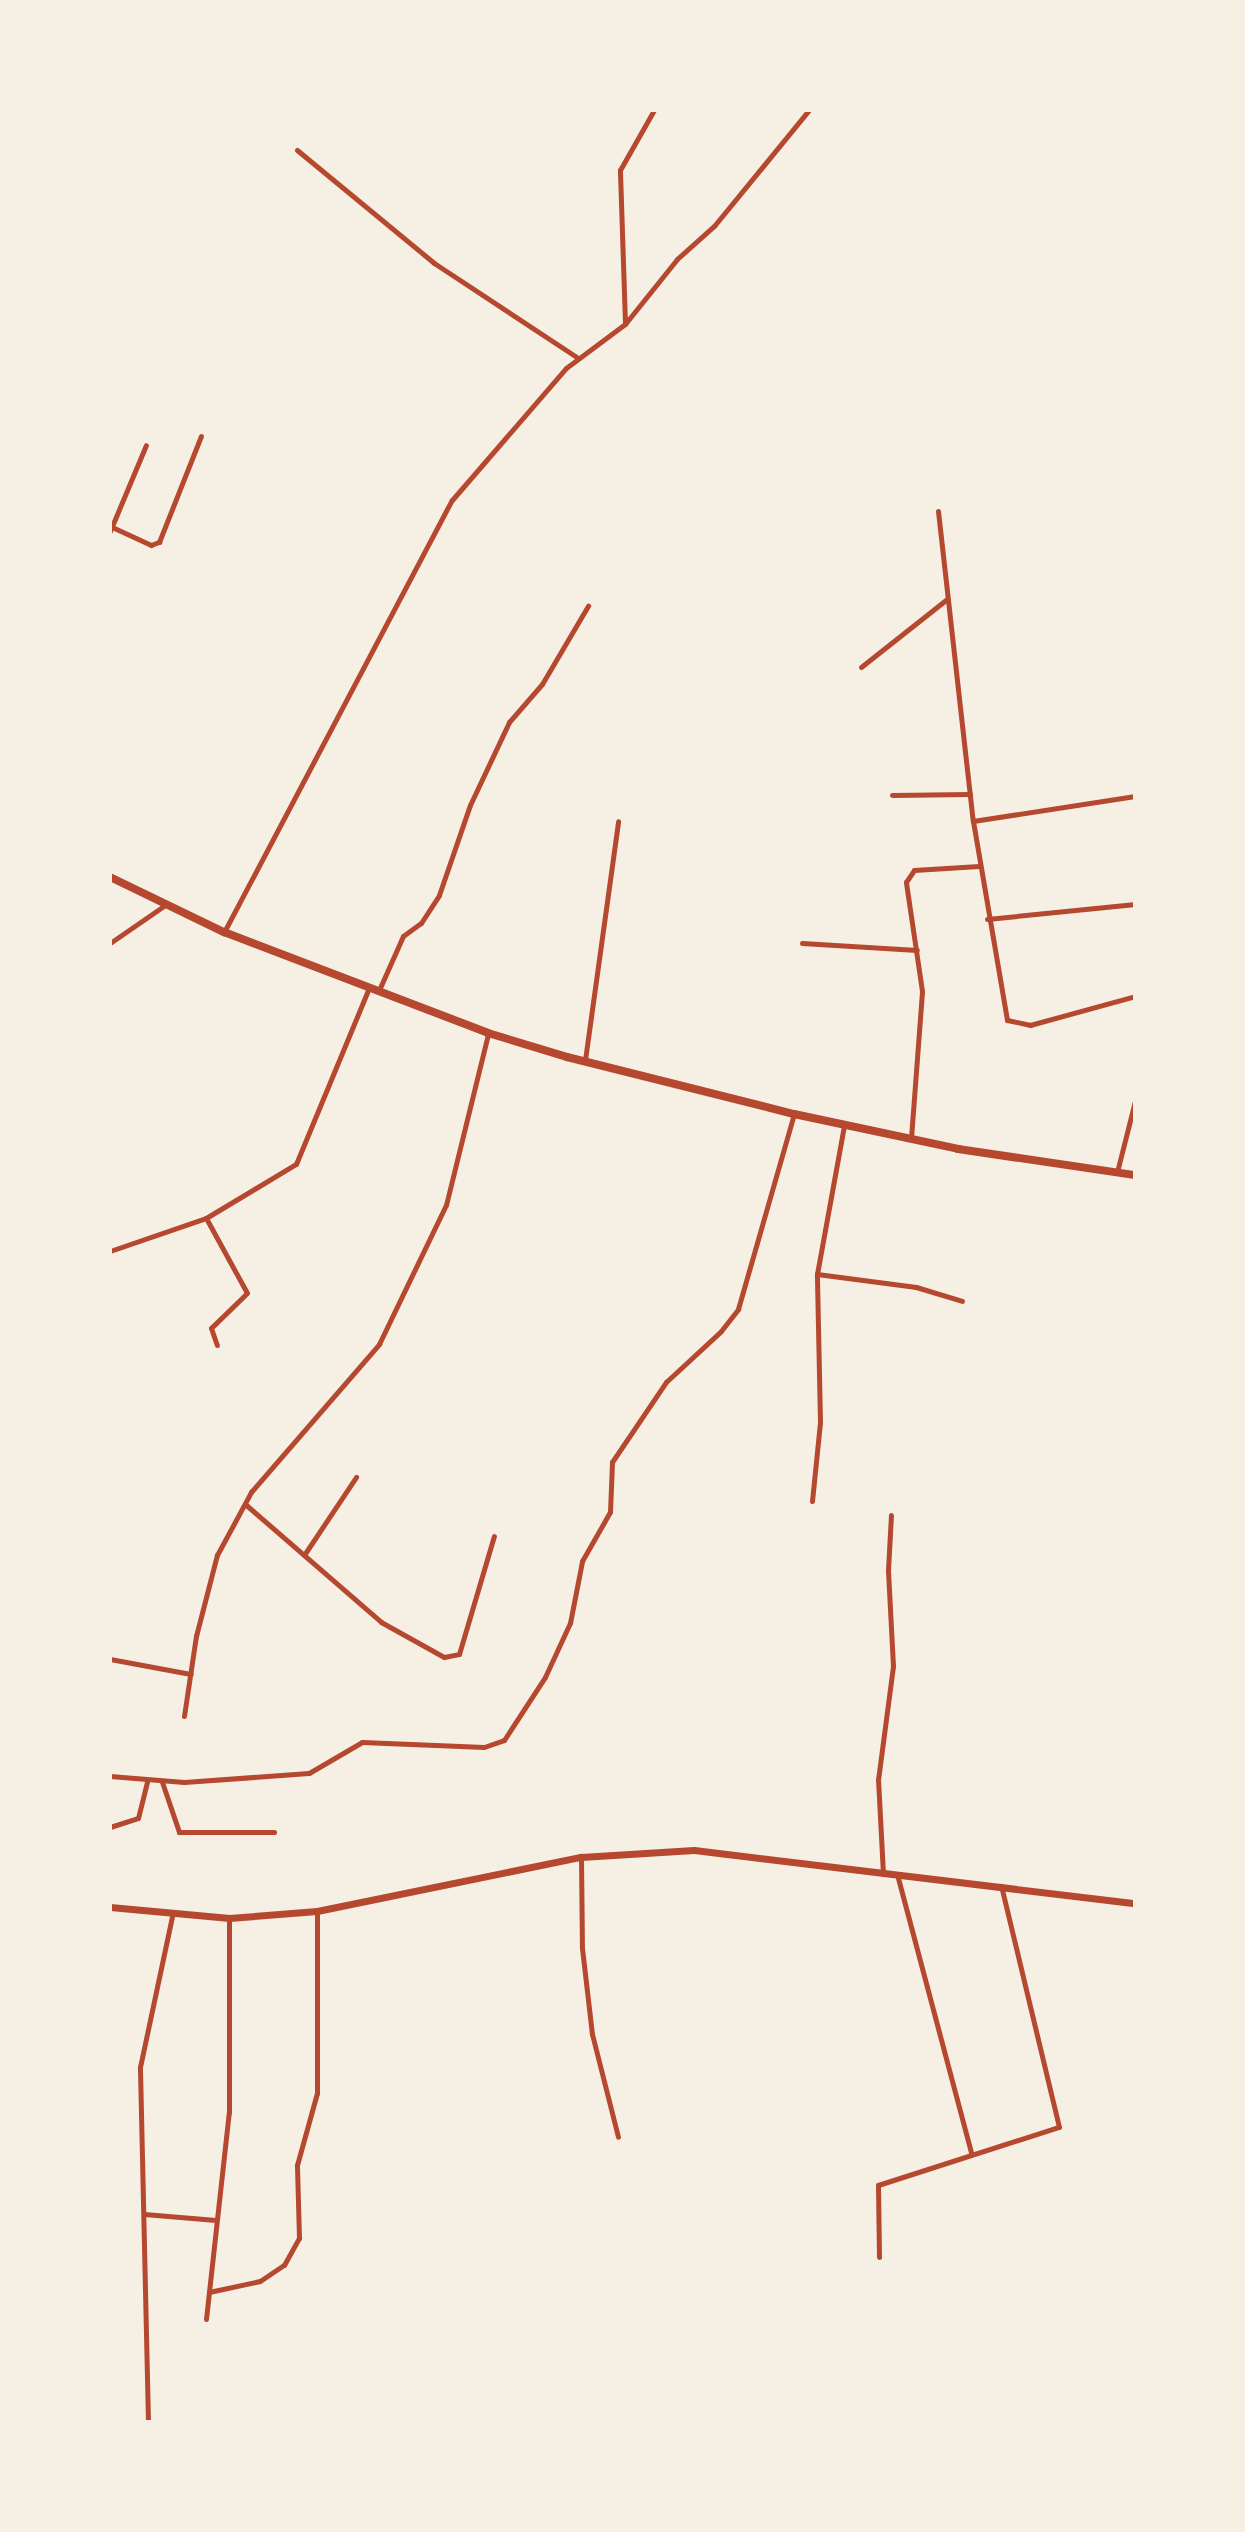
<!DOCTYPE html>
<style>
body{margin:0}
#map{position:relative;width:1245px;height:2532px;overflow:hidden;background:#f6efe4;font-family:"Nunito Sans",sans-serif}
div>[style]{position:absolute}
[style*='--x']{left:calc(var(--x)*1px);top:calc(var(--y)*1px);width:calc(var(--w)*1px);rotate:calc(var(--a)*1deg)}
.minor>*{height:5px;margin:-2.5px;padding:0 2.5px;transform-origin:2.5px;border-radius:2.5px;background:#b5482f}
.secondary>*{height:7px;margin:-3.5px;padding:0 3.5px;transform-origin:3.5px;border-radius:3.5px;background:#b5482f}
.trunk>*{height:8px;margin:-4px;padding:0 4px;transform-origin:4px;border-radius:4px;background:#b5482f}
span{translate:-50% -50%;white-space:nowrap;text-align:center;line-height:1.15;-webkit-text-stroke:6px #f6efe4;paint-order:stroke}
.frame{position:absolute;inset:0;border:112px solid #f6efe4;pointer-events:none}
</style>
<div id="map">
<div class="minor">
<div style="--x:297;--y:150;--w:178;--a:39.5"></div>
<div style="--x:434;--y:263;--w:173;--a:33.4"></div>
<div style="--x:625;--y:323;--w:153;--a:-91.9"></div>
<div style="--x:620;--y:170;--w:69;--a:-60.5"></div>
<div style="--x:938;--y:511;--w:312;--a:83.6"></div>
<div style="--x:973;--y:821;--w:202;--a:80.3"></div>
<div style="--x:1007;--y:1020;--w:24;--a:12"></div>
<div style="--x:1030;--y:1025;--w:109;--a:-15.4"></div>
<div style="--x:112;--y:527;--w:43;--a:24.8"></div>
<div style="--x:151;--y:545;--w:9;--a:-21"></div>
<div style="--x:159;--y:542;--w:114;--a:-68.4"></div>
<div style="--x:110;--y:531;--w:93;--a:-67.3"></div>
<div style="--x:861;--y:667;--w:110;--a:-38.3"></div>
<div style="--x:892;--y:795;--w:78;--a:-0.7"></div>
<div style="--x:973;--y:821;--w:164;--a:-8.8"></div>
<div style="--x:987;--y:919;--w:149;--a:-5.8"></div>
<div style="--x:224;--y:932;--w:488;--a:-62.2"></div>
<div style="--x:452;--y:500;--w:174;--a:-49.2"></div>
<div style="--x:566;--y:368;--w:74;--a:-36.7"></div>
<div style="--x:625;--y:324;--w:83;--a:-51.3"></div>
<div style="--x:677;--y:259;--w:50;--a:-41.7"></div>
<div style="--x:714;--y:226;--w:149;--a:-50.7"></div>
<div style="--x:110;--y:943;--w:67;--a:-34.6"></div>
<div style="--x:802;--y:943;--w:115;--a:3.5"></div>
<div style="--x:379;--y:990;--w:59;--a:-66"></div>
<div style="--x:403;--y:936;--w:22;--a:-36"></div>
<div style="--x:421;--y:923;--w:33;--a:-57"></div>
<div style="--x:439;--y:895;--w:95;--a:-71"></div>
<div style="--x:470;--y:805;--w:92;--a:-64.8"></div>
<div style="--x:509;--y:722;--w:50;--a:-49"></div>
<div style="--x:542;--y:684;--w:91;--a:-59.5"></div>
<div style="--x:585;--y:1060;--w:241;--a:-82.1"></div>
<div style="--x:911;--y:1138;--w:147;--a:-85.7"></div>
<div style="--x:922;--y:991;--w:110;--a:-98.4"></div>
<div style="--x:906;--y:882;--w:14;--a:-56"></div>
<div style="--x:914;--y:870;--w:65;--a:-3.5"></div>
<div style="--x:1117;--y:1172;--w:73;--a:-75.8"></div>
<div style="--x:206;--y:1218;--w:85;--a:61.3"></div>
<div style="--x:247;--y:1293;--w:50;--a:135.8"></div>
<div style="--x:211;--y:1328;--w:18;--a:71"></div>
<div style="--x:110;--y:1251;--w:102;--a:-19"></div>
<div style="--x:206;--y:1218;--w:105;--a:-31"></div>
<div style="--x:296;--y:1164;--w:191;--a:-67.5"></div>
<div style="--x:817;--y:1274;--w:100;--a:7.5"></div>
<div style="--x:916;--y:1287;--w:48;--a:16.9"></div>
<div style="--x:812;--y:1501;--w:79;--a:-84.2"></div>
<div style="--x:820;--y:1422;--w:148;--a:-91.2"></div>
<div style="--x:817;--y:1274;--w:151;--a:-79.7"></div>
<div style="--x:245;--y:1504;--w:180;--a:40.9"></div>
<div style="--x:381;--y:1622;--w:72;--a:29.1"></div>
<div style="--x:444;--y:1657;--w:15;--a:-11"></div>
<div style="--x:459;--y:1654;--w:123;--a:-73.5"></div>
<div style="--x:304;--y:1555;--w:94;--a:-56.3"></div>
<div style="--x:110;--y:1659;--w:82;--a:10.5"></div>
<div style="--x:184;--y:1716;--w:81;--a:-81.5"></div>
<div style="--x:196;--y:1636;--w:84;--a:-75.5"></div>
<div style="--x:217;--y:1555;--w:72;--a:-61.6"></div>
<div style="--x:251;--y:1492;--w:196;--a:-49.1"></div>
<div style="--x:379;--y:1344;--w:154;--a:-64.3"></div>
<div style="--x:446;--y:1205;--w:176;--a:-76.2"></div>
<div style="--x:110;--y:1776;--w:74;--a:4.6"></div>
<div style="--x:184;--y:1782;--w:125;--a:-4.1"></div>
<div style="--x:309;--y:1773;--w:61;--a:-30.3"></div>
<div style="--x:362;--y:1742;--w:122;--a:2.3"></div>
<div style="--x:484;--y:1747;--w:21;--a:-19"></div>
<div style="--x:504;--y:1740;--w:75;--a:-56.9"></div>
<div style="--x:545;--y:1677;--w:60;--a:-65.2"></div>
<div style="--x:570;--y:1623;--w:63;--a:-79"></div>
<div style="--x:582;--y:1561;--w:56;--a:-60.3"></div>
<div style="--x:610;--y:1512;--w:50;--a:-87.7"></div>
<div style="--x:612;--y:1462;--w:97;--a:-56"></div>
<div style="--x:666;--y:1382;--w:75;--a:-42.8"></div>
<div style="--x:721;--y:1331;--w:28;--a:-52"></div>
<div style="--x:738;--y:1309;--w:203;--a:-74"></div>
<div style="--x:162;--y:1782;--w:53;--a:71.2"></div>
<div style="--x:179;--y:1832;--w:95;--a:0"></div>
<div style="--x:110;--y:1827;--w:29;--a:-18"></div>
<div style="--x:138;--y:1818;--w:38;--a:-76"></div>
<div style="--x:581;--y:1857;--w:91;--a:89.4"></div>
<div style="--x:582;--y:1948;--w:87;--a:83.4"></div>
<div style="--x:592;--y:2034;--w:106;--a:75.8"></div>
<div style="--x:883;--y:1874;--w:94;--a:-93"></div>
<div style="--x:878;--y:1780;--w:115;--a:-82.5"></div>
<div style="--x:893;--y:1666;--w:96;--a:-93"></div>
<div style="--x:888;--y:1570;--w:55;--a:-86.9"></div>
<div style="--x:898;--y:1878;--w:285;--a:75.1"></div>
<div style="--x:144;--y:2214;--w:72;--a:4.8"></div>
<div style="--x:879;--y:2257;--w:72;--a:-90.8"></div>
<div style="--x:878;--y:2185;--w:190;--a:-17.8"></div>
<div style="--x:1059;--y:2127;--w:248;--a:-103.5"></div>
<div style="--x:209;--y:2292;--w:52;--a:-12.2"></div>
<div style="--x:260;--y:2281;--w:29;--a:-34"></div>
<div style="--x:284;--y:2265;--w:31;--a:-61"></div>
<div style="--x:299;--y:2238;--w:73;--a:-91.6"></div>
<div style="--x:297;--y:2165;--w:75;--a:-74.5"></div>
<div style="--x:317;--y:2093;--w:182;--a:-90"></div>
<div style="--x:206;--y:2319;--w:208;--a:-83.7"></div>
<div style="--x:229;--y:2112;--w:194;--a:-90"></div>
<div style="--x:148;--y:2422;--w:355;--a:-91.3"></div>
<div style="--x:140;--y:2067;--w:154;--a:-78"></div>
</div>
<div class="secondary">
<div style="--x:110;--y:1907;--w:120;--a:5.3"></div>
<div style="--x:229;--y:1918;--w:88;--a:-4.5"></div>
<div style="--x:317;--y:1911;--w:269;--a:-11.6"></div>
<div style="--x:581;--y:1857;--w:113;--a:-3.5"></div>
<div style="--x:694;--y:1850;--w:444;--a:6.9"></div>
</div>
<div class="trunk">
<div style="--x:110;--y:877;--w:127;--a:25.8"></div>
<div style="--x:224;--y:932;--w:283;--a:20.9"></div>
<div style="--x:488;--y:1033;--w:83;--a:16.9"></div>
<div style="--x:567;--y:1057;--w:234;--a:14.1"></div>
<div style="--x:794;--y:1114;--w:168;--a:12"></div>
<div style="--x:958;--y:1149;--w:179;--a:8.4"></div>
</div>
<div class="frame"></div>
</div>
